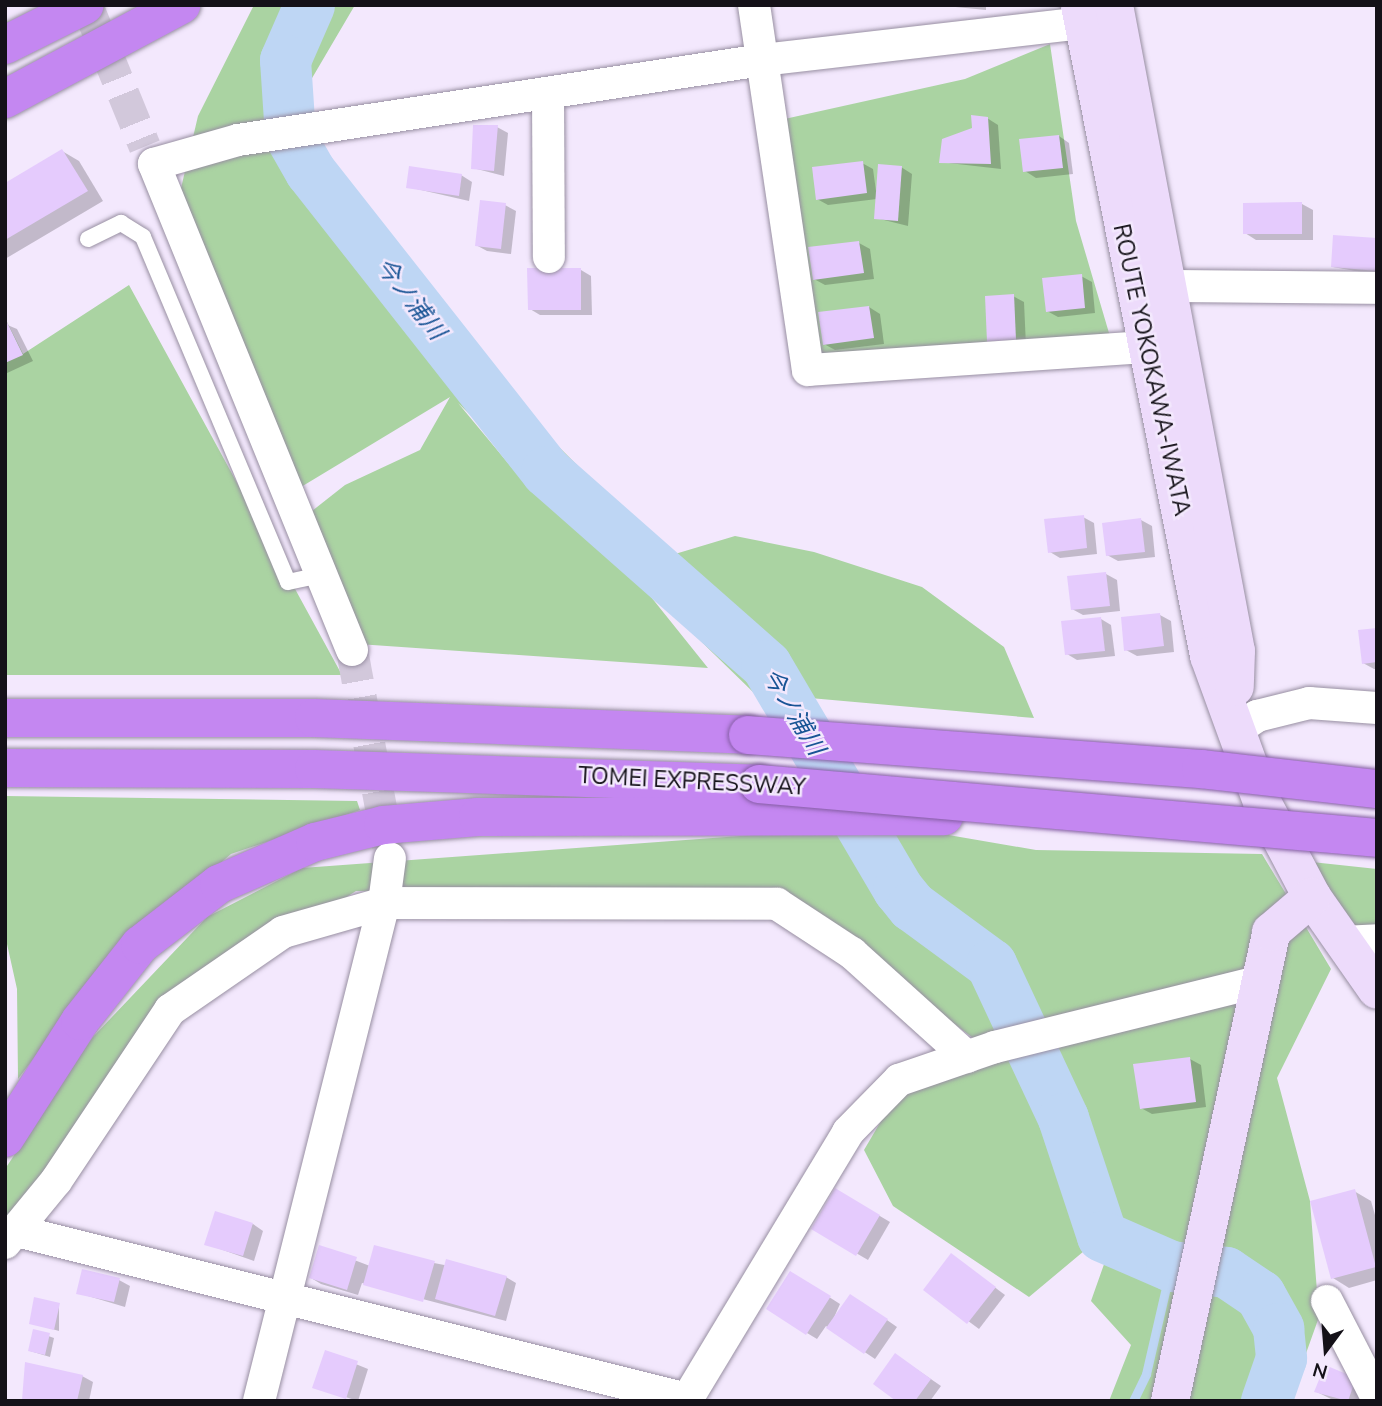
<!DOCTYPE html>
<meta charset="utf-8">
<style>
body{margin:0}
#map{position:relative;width:1382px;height:1406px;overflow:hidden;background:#f3e8fd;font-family:"Nunito Sans","Noto Sans JP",sans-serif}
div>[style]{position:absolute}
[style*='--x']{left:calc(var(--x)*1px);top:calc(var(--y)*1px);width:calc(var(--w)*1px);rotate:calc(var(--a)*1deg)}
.green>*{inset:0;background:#aad3a2}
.shadow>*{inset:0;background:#0003}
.stream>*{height:9px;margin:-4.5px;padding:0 4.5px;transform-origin:4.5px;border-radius:4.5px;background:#bed6f4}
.river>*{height:51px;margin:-25.5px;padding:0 25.5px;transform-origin:25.5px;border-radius:25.5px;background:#bed6f4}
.building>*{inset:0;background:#e5cbfd}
.street-tunnel>*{height:32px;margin-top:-16px;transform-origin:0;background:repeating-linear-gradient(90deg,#d2c8db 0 32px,transparent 0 48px)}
.roads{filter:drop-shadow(0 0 2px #988fa2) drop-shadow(0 0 2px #988fa2)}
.lane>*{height:16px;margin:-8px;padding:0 8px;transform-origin:8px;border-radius:8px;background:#fff}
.street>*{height:32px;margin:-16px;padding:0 16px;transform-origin:16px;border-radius:16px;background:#fff}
.secondary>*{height:38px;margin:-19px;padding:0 19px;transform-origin:19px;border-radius:19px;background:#eddbfb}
.highway>*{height:38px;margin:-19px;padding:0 19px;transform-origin:19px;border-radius:19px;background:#c487f1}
.bridges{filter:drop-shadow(0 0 2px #865ea5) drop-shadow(0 0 2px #865ea5)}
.highway-bridge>*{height:38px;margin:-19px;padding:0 19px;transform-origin:19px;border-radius:19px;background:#c487f1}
span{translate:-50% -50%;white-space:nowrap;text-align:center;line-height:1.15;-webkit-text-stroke:5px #f3e8fd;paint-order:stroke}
.street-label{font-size:23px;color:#141118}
.water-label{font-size:24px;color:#185495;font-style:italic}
.frame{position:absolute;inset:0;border:7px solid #141118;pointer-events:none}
.north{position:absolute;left:1291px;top:1315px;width:70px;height:70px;-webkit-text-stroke:5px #f3e8fd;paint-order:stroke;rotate:196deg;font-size:19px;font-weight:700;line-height:28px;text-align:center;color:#141118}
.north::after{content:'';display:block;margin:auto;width:24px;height:32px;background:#141118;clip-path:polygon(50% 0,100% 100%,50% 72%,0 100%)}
</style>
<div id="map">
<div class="green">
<div style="clip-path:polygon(evenodd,254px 5px,355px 5px,298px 102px,353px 198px,503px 391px,787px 675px,675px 554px,735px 536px,814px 552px,922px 587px,1004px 647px,1034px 718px,754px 693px,635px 577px,708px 668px,358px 644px,312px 511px,345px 485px,420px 450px,450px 397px,301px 487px,178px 201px,198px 116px,254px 5px,458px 403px,621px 562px,621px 563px,518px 475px,458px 403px)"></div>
<div style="clip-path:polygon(1050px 44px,1076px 221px,1114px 350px,808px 370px,771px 122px,965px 79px)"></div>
<div style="clip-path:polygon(129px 285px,342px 675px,5px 675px,5px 318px,23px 354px)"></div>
<div style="clip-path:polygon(5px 796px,357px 801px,360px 810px,231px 854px,111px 956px,18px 1079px,17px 989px,5px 935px)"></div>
<div style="clip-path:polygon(931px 832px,1036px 850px,1262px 854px,1331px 969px,1277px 1078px,1310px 1201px,1319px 1317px,1289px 1401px,1109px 1401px,1131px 1345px,1091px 1301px,1108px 1253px,1102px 1236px,1029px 1297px,893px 1206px,864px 1150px,901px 1087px,991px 1059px,1036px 1060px,1019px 1024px,973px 1038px,782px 893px,356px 891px,170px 1010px,5px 1240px,5px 1169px,92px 1038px,207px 917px,302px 868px,781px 833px)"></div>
<div style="clip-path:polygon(1293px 860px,1377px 869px,1377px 937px,1344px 942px)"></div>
</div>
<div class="shadow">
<div style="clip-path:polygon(935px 5px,986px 5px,986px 10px)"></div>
<div style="clip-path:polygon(987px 118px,998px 125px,1001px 169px,940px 162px)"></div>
<div style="clip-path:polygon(497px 127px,508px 133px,504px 176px,473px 168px)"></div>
<div style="clip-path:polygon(1059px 136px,1069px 143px,1073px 174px,1036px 178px,1025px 171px)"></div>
<div style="clip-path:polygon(62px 151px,79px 161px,103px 201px,5px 259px,5px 185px)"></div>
<div style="clip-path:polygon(862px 163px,873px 169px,876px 191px,901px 167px,912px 174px,908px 226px,876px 218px,877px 199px,828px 205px,817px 199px)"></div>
<div style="clip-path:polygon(461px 175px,472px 182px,469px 201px,408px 187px)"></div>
<div style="clip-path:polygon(1302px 204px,1313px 210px,1313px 240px,1256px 240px,1245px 233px)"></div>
<div style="clip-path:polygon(505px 205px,516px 211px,511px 254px,487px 251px,476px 245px)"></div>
<div style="clip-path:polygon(1377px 239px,1377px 275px,1333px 267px)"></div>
<div style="clip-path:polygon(859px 243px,870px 249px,874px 279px,825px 285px,814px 279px)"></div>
<div style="clip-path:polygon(581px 270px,591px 276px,592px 315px,540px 315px,530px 309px)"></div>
<div style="clip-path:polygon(1081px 276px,1092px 282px,1095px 313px,1058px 317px,1047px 311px)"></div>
<div style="clip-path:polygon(1013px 296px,1024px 302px,1026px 346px,999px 347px,988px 341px)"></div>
<div style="clip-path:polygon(869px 307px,880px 314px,884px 344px,835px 350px,824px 344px)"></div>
<div style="clip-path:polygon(5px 324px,17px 329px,33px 361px,5px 374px)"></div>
<div style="clip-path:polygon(1083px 517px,1094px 523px,1097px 554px,1060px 558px,1050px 552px)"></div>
<div style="clip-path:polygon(1141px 520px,1152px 526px,1155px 557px,1118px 561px,1107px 555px)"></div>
<div style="clip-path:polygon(1106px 574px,1117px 580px,1120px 611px,1083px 615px,1072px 609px)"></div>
<div style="clip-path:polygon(1160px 615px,1171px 621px,1174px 652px,1137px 656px,1126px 650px)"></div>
<div style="clip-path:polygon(1101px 619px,1111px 625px,1115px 656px,1077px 660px,1067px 654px)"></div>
<div style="clip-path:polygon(1377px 630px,1377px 669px,1374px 669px,1363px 663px)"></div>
<div style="clip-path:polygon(1190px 1059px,1201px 1065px,1206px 1107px,1152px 1114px,1141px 1108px)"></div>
<div style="clip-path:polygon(836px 1190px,890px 1222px,868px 1260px,813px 1228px)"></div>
<div style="clip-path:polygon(1354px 1191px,1371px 1201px,1377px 1222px,1377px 1280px,1349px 1288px,1333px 1278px)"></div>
<div style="clip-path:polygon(253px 1224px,263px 1231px,254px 1261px,206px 1244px)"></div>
<div style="clip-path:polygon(320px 1247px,370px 1266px,434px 1263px,506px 1277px,516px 1283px,506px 1321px,362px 1283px,358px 1295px,321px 1284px,311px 1278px)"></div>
<div style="clip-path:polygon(952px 1255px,1005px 1295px,979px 1329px,925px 1289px)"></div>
<div style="clip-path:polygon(801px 1279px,840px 1304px,832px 1322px,861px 1302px,897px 1327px,875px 1359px,826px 1326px,817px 1339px,807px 1333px)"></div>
<div style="clip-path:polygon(119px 1280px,130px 1286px,125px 1307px,78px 1293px)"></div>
<div style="clip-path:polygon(59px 1305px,59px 1331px,31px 1323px)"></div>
<div style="clip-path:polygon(34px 1331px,54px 1338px,50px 1357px,30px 1351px)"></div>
<div style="clip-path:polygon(326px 1352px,368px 1369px,358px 1401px,314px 1387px)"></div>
<div style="clip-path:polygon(906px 1362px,941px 1386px,930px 1401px,899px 1401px)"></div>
<div style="clip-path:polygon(82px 1376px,93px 1382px,89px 1401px,24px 1399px)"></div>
<div style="clip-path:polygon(1355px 1379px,1366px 1385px,1360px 1401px,1335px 1401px,1317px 1392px)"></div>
</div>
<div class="stream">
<div style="--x:1133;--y:1401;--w:30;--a:-64"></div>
<div style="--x:1146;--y:1374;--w:111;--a:-77"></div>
</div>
<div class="river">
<div style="--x:309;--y:5;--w:60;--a:113.6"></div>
<div style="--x:285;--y:60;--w:76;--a:86.2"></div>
<div style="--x:290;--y:136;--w:40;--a:60.3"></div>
<div style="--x:310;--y:171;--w:382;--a:51.8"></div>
<div style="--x:546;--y:471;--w:293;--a:41.4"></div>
<div style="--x:766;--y:665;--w:260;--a:59.5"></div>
<div style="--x:898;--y:889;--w:22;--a:51"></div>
<div style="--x:912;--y:906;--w:98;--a:36.3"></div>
<div style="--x:991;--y:964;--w:170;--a:64.9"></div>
<div style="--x:1063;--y:1118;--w:124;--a:71.7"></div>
<div style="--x:1102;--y:1236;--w:75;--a:23.5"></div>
<div style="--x:1171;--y:1266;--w:55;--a:6.2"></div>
<div style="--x:1226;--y:1272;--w:41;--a:34.1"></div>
<div style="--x:1260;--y:1295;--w:38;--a:61"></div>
<div style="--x:1278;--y:1328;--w:30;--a:84"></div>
<div style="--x:1281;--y:1358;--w:46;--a:109.2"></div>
</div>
<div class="building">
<div style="clip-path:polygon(971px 115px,988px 117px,991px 164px,939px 163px,942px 139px,972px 128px)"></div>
<div style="clip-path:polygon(473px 125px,498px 125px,494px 171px,471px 169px)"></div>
<div style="clip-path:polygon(1059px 135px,1063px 168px,1023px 172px,1019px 139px)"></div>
<div style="clip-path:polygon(62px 149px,88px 191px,5px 240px,5px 183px)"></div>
<div style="clip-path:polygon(863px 161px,867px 193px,816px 200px,812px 167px)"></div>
<div style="clip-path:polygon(878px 164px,902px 166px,898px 221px,874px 219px)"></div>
<div style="clip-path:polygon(409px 166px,462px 174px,459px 196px,406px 188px)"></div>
<div style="clip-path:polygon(480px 200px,506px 203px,501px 249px,475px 246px)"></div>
<div style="clip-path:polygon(1302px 202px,1302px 234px,1243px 234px,1243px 203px)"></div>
<div style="clip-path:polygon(1333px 235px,1377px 238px,1377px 271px,1331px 267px)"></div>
<div style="clip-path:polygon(859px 241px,864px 273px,813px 280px,808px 247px)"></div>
<div style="clip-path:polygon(527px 268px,581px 268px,581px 310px,528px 310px)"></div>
<div style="clip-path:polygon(1082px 274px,1085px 308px,1046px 312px,1042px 278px)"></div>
<div style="clip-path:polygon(1014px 294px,1016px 340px,987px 342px,985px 296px)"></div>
<div style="clip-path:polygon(869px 306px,874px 338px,823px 345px,818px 312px)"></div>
<div style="clip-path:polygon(5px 318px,23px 355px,5px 363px)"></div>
<div style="clip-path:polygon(1084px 515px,1087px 548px,1048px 553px,1044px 519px)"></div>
<div style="clip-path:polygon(1141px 518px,1145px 552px,1106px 556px,1102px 523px)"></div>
<div style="clip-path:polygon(1106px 572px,1110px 606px,1071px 610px,1067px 576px)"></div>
<div style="clip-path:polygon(1160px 613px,1164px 646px,1124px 651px,1121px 617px)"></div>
<div style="clip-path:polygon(1101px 617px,1105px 651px,1065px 655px,1061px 621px)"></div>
<div style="clip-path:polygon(1377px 628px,1377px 662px,1362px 664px,1358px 630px)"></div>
<div style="clip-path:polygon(1190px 1057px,1196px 1102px,1140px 1109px,1133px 1064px)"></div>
<div style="clip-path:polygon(835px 1188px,880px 1215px,856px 1256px,811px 1229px)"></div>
<div style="clip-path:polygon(1355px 1189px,1376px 1267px,1331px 1279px,1310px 1201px)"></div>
<div style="clip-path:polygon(215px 1211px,253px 1223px,243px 1256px,204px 1245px)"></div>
<div style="clip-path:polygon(319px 1245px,357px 1257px,347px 1290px,309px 1278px)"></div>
<div style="clip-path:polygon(374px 1245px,435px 1261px,423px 1302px,363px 1285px)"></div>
<div style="clip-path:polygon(951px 1253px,996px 1287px,967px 1324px,923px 1290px)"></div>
<div style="clip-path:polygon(446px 1259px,507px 1276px,495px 1316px,435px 1299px)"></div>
<div style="clip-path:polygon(82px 1269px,120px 1278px,114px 1302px,76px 1294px)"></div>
<div style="clip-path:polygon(790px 1271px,831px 1296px,806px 1335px,766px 1309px)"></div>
<div style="clip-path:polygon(850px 1294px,888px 1319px,864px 1354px,826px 1328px)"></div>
<div style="clip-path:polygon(34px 1297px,60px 1303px,54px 1330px,29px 1324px)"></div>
<div style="clip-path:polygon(33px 1329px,50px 1333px,45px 1355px,28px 1351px)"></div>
<div style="clip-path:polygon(325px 1350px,358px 1361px,346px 1399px,312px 1388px)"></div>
<div style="clip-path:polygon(895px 1353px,931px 1379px,915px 1401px,896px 1401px,873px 1384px)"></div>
<div style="clip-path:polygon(25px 1362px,83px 1375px,77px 1401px,22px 1400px)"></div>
<div style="clip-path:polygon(1325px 1365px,1356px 1378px,1348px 1401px,1314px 1392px)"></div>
</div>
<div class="street-tunnel">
<div style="--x:87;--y:5;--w:153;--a:67.8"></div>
<div style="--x:352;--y:650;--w:199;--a:79.6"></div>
</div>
<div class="roads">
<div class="lane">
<div style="--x:88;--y:239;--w:37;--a:-26"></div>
<div style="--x:121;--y:223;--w:26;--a:32"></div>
<div style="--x:143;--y:237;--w:374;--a:67.2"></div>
<div style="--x:288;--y:582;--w:34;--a:-12"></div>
</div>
<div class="street">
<div style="--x:754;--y:5;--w:369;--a:81.6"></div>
<div style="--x:808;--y:370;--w:340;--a:-3.9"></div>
<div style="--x:548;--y:93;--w:164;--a:89.7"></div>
<div style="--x:1164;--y:286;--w:213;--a:0.5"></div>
<div style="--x:352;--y:650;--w:525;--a:-112.17"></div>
<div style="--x:154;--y:164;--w:87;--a:-15.9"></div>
<div style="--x:238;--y:140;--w:530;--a:-8.68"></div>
<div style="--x:762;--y:60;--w:323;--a:-6.6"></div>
<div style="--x:1235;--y:731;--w:27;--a:-34"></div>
<div style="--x:1257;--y:716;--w:54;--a:-14"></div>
<div style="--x:1309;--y:703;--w:68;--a:4.2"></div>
<div style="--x:1344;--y:942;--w:33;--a:-3"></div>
<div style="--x:17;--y:1231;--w:691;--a:14.08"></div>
<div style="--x:5;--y:1243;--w:80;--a:-50.6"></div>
<div style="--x:56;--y:1181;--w:206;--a:-56.3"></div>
<div style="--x:170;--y:1010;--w:137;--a:-34.6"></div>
<div style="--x:283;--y:932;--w:105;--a:-16"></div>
<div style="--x:384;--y:903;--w:393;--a:0.1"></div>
<div style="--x:777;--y:904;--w:90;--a:33.2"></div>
<div style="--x:852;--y:953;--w:155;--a:42.1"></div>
<div style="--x:1327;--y:1301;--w:109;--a:62.7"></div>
<div style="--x:259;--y:1401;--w:513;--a:-75.91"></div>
<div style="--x:384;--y:903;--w:45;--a:-82.4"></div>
<div style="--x:686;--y:1401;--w:314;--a:-58.9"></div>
<div style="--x:848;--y:1132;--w:73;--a:-45.6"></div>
<div style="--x:899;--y:1080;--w:102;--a:-19"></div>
<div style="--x:995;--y:1047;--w:270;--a:-13.9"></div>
</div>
<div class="secondary">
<div style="--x:1080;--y:5;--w:664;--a:78.79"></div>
<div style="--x:1209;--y:656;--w:155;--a:70"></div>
<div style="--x:1262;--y:802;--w:107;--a:62.2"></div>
<div style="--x:1312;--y:897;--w:113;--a:55"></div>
<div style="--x:1114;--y:5;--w:657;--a:79.31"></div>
<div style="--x:1236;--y:651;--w:36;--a:92"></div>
<div style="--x:1170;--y:1401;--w:480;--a:-77.8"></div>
<div style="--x:1271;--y:932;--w:54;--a:-40.5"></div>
</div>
<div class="highway">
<div style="--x:5;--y:45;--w:89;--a:-26.6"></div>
<div style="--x:5;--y:99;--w:200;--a:-28.1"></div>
<div style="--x:5;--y:718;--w:309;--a:0"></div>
<div style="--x:314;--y:718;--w:434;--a:2.2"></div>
<div style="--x:5;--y:768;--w:309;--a:0.2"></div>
<div style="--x:314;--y:769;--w:445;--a:1.9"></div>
<div style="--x:5;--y:1138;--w:139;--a:-57.3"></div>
<div style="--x:80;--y:1021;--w:97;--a:-51.7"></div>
<div style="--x:140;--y:945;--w:100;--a:-37.7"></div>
<div style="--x:219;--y:884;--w:105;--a:-23.6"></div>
<div style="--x:315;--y:842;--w:70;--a:-14"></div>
<div style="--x:383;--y:825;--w:95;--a:-4.8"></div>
<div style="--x:478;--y:817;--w:466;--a:-0.1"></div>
</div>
</div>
<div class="bridges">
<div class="highway-bridge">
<div style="--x:748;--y:735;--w:454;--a:4.3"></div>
<div style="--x:1201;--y:769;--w:177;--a:6.5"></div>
<div style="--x:759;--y:784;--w:620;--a:4.99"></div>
</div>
</div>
<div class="street-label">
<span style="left:1151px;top:370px;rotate:78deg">ROUTE YOKOKAWA-IWATA</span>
<span style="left:692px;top:782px;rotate:3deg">TOMEI EXPRESSWAY</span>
</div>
<div class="water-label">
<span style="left:410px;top:299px;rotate:52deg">今ノ浦川</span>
<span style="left:793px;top:712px;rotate:59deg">今ノ浦川</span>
</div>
<div class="frame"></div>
<div class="north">N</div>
</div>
